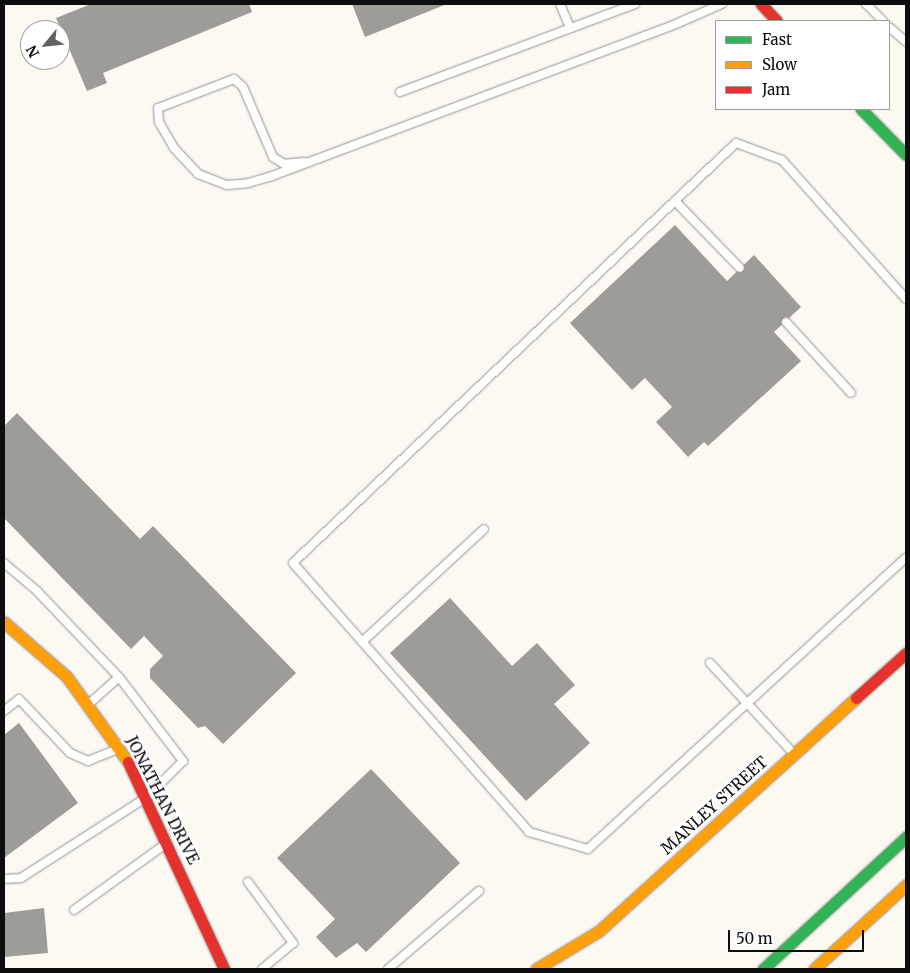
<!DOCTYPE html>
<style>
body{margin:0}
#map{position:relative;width:910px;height:973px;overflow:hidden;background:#fbf9f2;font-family:Merriweather,serif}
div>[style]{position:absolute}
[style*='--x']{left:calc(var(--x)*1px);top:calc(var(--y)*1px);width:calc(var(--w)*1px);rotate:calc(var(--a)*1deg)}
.building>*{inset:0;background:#9e9c97}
.roads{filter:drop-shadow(0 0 1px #949390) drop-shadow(0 0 1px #949390)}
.lane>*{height:8px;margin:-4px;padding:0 4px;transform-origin:4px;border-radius:4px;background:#fefefd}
.fast>*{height:11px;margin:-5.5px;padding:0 5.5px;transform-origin:5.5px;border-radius:5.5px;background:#30b455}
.slow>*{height:11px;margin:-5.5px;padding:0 5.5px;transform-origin:5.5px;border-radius:5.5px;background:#ff9f0a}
.jam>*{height:11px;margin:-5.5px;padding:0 5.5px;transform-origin:5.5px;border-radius:5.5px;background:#e5322d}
span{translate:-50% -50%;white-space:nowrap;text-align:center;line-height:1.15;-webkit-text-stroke:5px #fff;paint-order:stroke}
.street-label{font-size:16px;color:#0d0d0d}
.frame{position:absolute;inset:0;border:5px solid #0d0d0d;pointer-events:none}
.legend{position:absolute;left:715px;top:20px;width:175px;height:90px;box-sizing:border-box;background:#fff;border:1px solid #9e9e9e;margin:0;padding:6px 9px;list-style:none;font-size:15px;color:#0d0d0d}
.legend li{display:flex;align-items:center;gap:10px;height:25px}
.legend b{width:25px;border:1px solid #9e9e9e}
.north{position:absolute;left:20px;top:20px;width:50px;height:50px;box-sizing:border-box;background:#fff;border:1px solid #9e9e9e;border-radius:50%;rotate:242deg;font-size:14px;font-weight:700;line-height:20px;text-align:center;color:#0d0d0d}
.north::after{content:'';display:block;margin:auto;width:18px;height:22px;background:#60605d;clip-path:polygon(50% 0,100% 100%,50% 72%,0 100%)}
.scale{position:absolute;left:728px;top:930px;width:136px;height:22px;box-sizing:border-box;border:2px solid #0d0d0d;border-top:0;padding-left:6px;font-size:15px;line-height:18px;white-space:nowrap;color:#0d0d0d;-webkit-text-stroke:4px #fff;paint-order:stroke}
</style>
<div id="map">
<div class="building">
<div style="clip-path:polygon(91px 4px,249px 4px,252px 12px,103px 73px,107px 83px,87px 91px,56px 18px)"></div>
<div style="clip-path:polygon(352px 4px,447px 4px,365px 37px)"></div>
<div style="clip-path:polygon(675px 225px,727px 281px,754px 255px,801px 307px,774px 332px,801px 361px,708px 446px,704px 442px,688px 457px,656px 422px,672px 407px,645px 378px,632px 390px,570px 323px)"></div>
<div style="clip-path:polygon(17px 413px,140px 539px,153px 526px,296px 673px,223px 744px,205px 726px,198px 728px,150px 678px,150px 669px,163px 656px,144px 636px,131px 649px,4px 518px,4px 426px)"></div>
<div style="clip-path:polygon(450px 598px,512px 666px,537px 643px,575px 685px,554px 704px,590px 743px,526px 801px,390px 653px)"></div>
<div style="clip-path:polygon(19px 723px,78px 803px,4px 858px,4px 735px)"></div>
<div style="clip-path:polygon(371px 769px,460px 863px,366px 952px,357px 943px,336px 958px,316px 937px,335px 919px,277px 858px)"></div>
<div style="clip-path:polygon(44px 908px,48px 953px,4px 957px,4px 913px)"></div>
</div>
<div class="roads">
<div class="lane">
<div style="--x:560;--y:4;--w:26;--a:67"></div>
<div style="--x:866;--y:4;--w:24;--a:45"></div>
<div style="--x:889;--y:27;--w:23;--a:41"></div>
<div style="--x:400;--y:92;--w:251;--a:-20.5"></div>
<div style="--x:305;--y:162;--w:21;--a:175"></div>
<div style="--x:284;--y:164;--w:13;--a:-148"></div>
<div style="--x:273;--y:157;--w:76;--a:-113.2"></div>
<div style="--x:243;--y:87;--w:12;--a:-138"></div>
<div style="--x:234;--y:79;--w:81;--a:159.1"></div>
<div style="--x:158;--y:108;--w:14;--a:86"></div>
<div style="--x:159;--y:122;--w:30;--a:60"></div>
<div style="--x:174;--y:148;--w:35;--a:47"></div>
<div style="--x:198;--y:174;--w:31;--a:21"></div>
<div style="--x:227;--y:185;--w:21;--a:-5"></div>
<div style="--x:248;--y:183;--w:25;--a:-16"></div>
<div style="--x:272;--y:176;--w:434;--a:-20.6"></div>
<div style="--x:678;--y:23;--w:48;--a:-23.4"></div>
<div style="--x:675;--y:201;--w:93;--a:45.9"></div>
<div style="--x:906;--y:299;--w:186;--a:-131.7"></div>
<div style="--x:782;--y:160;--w:49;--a:-159.7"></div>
<div style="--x:736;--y:143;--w:610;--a:136.53"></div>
<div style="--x:293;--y:563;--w:358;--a:48.7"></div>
<div style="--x:529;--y:832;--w:61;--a:16.1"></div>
<div style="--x:588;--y:849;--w:431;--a:-42.5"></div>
<div style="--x:786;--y:322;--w:96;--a:47.5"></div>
<div style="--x:4;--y:563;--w:43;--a:40.3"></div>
<div style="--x:37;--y:591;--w:119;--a:46.4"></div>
<div style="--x:119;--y:677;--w:106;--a:52.7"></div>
<div style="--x:183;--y:761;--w:51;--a:135"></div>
<div style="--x:147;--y:797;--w:150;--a:147.3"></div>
<div style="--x:21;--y:878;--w:17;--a:177"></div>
<div style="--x:362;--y:642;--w:166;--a:-42.8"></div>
<div style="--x:710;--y:663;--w:122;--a:47.3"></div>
<div style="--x:89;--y:704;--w:40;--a:-42"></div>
<div style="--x:4;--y:711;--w:19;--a:-39"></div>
<div style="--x:19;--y:699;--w:74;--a:46.6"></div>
<div style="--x:70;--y:753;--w:20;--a:24"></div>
<div style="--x:88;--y:761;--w:32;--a:-22"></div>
<div style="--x:248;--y:882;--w:76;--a:53.6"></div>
<div style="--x:293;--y:943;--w:40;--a:140"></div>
<div style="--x:74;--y:910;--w:115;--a:-35.8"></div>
<div style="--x:388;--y:969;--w:120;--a:-40.6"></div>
</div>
<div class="fast">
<div style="--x:861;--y:109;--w:64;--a:45.6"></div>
<div style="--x:763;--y:969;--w:195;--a:-42.7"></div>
</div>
<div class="slow">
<div style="--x:4;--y:622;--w:84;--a:41.1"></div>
<div style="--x:67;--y:677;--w:105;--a:54.3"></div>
<div style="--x:536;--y:969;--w:74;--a:-31.1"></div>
<div style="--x:599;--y:931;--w:347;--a:-42.2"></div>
<div style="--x:814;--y:969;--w:125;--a:-42.4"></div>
</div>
<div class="jam">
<div style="--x:761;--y:4;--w:23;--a:47"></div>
<div style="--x:856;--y:698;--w:67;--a:-42"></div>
<div style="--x:128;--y:762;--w:228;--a:65.1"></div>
</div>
</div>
<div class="street-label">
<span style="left:163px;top:800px;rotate:63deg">JONATHAN DRIVE</span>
<span style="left:714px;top:805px;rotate:-42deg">MANLEY STREET</span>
</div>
<div class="frame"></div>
<ul class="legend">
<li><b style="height:6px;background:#30b455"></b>Fast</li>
<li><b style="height:6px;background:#ff9f0a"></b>Slow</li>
<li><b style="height:6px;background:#e5322d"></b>Jam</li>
</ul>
<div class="north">N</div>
<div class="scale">50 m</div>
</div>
